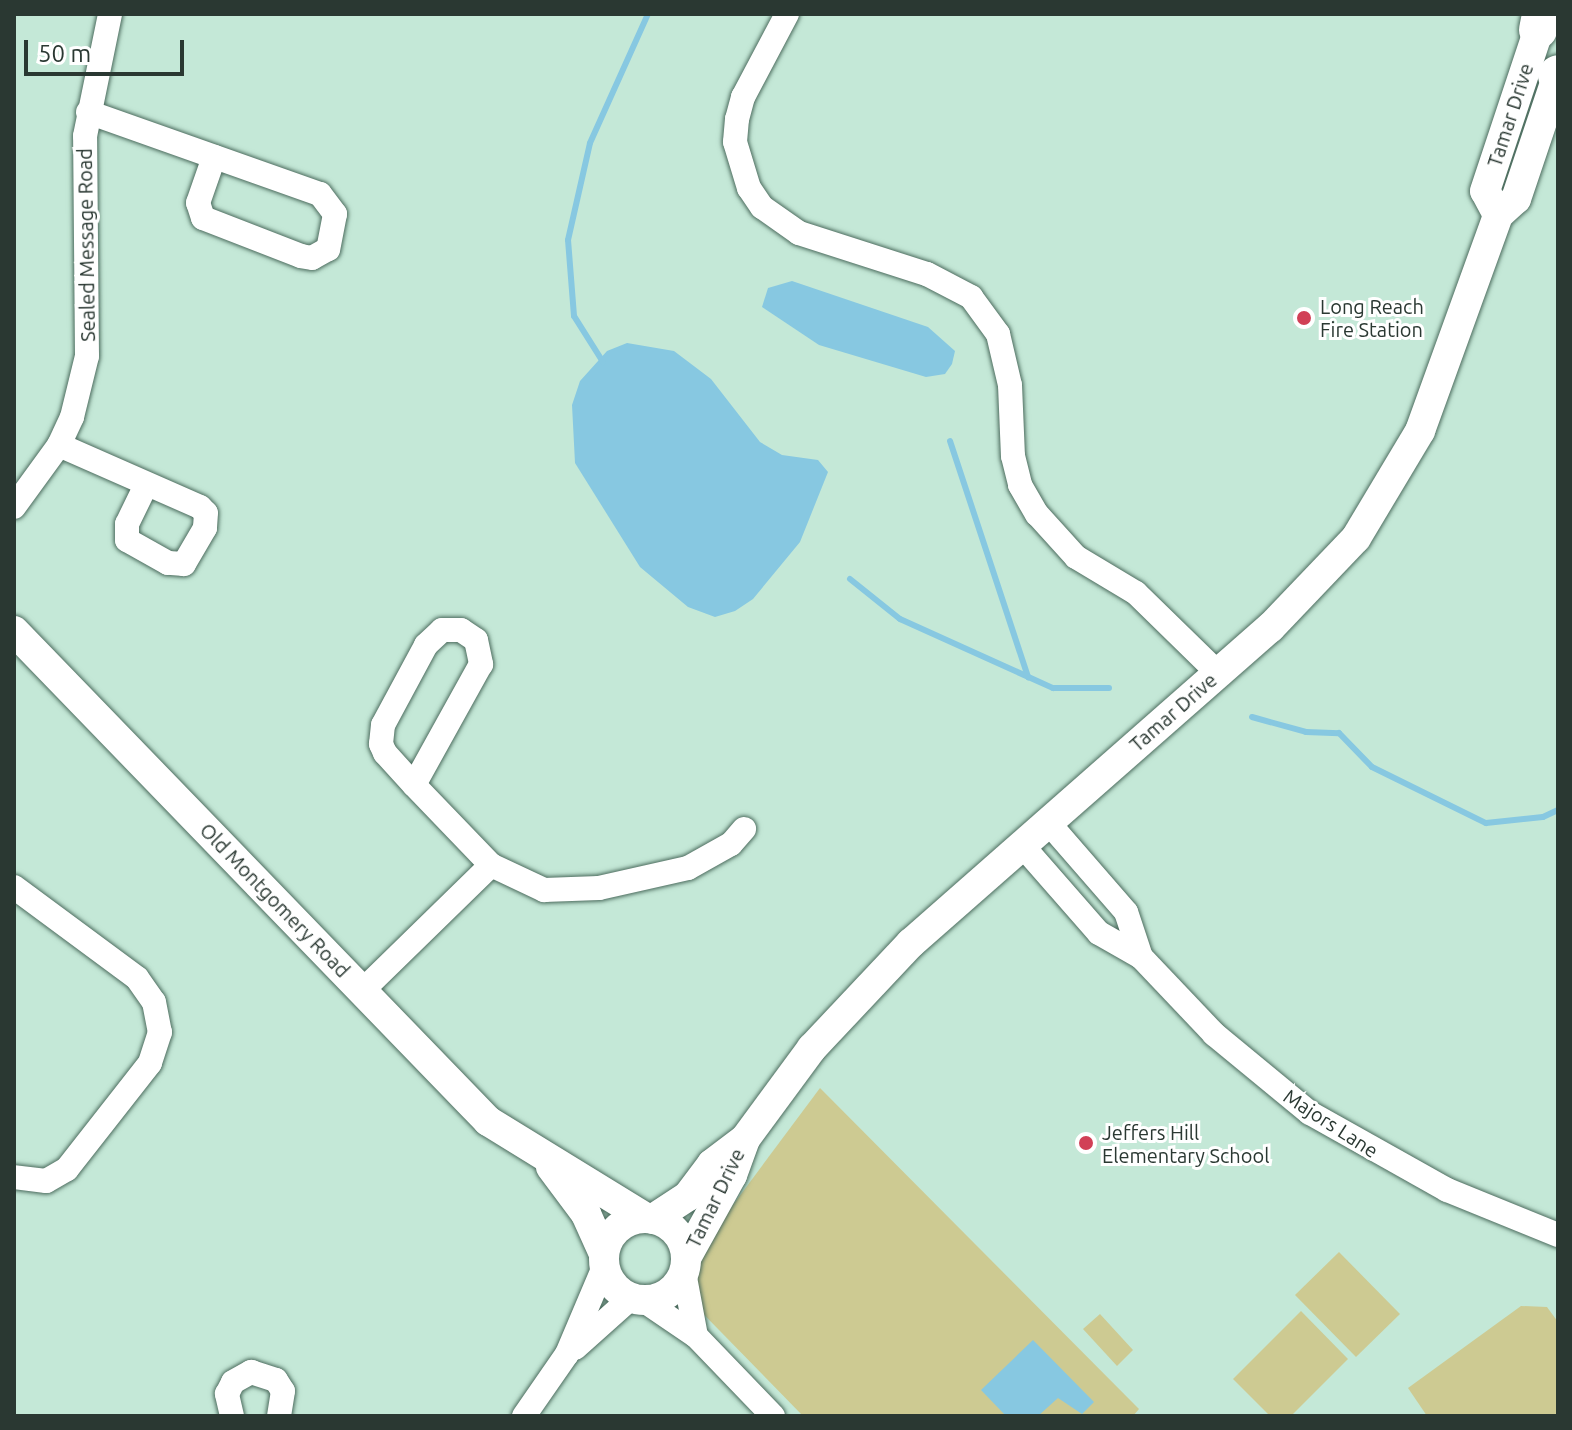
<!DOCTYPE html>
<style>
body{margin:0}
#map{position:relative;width:1572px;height:1430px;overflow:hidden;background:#c4e8d7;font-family:Ubuntu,sans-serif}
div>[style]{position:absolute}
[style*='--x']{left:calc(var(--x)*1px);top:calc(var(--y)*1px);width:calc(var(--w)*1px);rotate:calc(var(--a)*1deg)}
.green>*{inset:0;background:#cdca92}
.water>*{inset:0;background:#87c8e1}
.stream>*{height:6px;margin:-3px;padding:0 3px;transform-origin:3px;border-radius:3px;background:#87c8e1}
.roads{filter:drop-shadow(0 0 2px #4c6c5e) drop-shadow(0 0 2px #4c6c5e)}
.minor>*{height:24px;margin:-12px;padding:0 12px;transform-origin:12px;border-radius:12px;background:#fff}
.tertiary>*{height:30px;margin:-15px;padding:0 15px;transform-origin:15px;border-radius:15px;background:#fff}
.tertiary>.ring{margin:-15px;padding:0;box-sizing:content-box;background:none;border:30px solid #fff;border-radius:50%}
.primary>*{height:38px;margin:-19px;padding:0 19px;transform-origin:19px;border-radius:19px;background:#fff}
.dots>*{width:22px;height:22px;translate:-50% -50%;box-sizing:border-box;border:4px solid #fff;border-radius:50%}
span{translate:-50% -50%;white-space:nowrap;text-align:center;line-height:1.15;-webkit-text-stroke:6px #fff;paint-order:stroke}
.street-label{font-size:20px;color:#2a3832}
.poi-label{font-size:20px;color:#2a3832}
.left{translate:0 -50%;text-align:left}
.frame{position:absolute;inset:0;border:16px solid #2a3832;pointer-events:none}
.scale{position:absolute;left:24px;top:40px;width:160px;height:36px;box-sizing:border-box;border:4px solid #2a3832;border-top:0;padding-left:10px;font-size:24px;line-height:28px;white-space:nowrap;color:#2a3832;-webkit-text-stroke:6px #fff;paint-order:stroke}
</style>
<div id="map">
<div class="green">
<div style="clip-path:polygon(820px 1088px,1139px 1409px,1133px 1416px,803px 1416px,674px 1284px)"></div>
<div style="clip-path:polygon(1339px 1252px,1400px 1314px,1356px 1357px,1295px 1295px)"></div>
<div style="clip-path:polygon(1521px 1306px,1547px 1307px,1558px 1322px,1558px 1416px,1427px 1416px,1408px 1388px)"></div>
<div style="clip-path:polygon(1301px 1311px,1348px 1359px,1291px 1416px,1270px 1416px,1233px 1379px)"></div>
<div style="clip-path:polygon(1100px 1314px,1133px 1350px,1117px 1366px,1083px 1329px)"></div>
</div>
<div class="water">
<div style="clip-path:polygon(792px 281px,928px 327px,955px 351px,952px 364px,945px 374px,926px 377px,819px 345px,762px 307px,768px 288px)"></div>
<div style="clip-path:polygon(627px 343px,674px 351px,711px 379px,760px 442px,782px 455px,818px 460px,828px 472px,800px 542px,753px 599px,735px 611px,715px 617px,688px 607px,640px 567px,575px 463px,572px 405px,580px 381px,607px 351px)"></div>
<div style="clip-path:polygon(1033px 1340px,1094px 1402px,1082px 1414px,1058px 1398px,1038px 1416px,1006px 1416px,981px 1390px)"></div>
</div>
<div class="stream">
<div style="--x:603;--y:362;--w:54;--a:-122.2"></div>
<div style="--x:574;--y:316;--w:76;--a:-94.5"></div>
<div style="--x:568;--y:240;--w:99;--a:-77.2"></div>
<div style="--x:590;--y:143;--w:141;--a:-65.8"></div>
<div style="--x:950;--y:441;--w:249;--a:71.7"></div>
<div style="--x:850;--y:579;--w:64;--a:38.7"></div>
<div style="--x:900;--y:619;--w:168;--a:24.3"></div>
<div style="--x:1053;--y:688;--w:56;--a:0"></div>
<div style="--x:1252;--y:717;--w:56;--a:15.5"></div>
<div style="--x:1306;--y:732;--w:33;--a:2"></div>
<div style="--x:1339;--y:733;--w:47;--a:45.9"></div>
<div style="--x:1372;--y:767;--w:127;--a:26.2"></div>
<div style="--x:1486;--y:823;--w:57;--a:-6"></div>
<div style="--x:1543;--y:817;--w:17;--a:-25"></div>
</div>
<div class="roads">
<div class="minor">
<div style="--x:787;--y:14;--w:94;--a:117.9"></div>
<div style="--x:743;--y:97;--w:23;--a:105"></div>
<div style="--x:737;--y:119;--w:23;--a:95"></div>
<div style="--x:735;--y:142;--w:48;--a:73.1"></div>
<div style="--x:749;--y:188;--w:23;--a:56"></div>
<div style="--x:762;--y:207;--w:45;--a:35.1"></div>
<div style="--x:799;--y:233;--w:134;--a:17.8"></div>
<div style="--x:927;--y:274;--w:50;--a:27.6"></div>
<div style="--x:971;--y:297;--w:46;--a:53.9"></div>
<div style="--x:998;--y:334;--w:52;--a:76.8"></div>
<div style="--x:1010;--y:385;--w:71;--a:87.6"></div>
<div style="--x:1013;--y:456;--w:30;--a:76"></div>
<div style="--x:1020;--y:485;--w:34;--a:60"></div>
<div style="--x:1037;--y:514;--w:58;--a:47.8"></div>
<div style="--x:1076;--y:557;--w:70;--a:31"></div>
<div style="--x:1136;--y:593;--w:115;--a:44.3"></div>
<div style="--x:88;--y:112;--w:246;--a:19.5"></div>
<div style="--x:320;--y:194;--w:25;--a:53"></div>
<div style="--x:335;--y:214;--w:36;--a:101"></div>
<div style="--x:328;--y:249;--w:18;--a:151"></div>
<div style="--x:312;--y:258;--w:11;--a:-170"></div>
<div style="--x:301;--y:256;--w:105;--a:-158.8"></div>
<div style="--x:203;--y:218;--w:16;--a:-108"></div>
<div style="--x:198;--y:203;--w:49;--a:-70.8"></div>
<div style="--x:59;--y:445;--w:154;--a:23.7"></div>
<div style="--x:200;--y:507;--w:8;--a:45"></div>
<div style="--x:206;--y:513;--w:15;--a:94"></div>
<div style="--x:205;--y:528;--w:42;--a:120.3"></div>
<div style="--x:184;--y:564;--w:16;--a:-176"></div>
<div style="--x:168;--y:563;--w:47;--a:-150.7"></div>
<div style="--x:127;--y:540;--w:16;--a:-90"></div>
<div style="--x:127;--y:524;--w:43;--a:-64"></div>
<div style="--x:14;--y:507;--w:77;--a:-54"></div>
<div style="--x:59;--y:445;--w:31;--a:-65"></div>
<div style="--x:72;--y:417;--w:63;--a:-76.2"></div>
<div style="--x:87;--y:356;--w:220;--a:-90.5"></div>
<div style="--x:85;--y:136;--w:125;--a:-78.4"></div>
<div style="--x:1021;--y:844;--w:118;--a:48.8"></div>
<div style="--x:1099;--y:933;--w:48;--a:29.7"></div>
<div style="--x:1141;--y:957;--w:47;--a:-108.4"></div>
<div style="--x:1126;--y:912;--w:121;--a:-131"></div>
<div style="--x:491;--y:865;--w:59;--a:25.3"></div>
<div style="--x:544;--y:890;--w:55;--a:-2.1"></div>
<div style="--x:599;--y:888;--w:91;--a:-12.7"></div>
<div style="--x:688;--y:868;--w:49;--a:-29.2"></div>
<div style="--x:731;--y:844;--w:20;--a:-49"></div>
<div style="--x:14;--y:887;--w:153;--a:36.5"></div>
<div style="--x:137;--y:978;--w:29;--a:55"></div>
<div style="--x:154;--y:1002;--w:31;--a:79"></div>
<div style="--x:160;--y:1032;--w:33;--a:108"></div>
<div style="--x:150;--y:1063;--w:135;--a:128.1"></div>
<div style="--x:67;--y:1169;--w:24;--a:150"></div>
<div style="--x:46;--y:1181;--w:32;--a:-173"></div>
<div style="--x:1141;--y:957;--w:106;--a:46.5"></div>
<div style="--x:1214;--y:1034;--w:124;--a:39.5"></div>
<div style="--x:1310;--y:1113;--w:157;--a:29.3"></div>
<div style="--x:1447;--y:1190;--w:120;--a:22.1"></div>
<div style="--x:363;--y:990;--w:179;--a:-44.3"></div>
<div style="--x:491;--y:865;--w:111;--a:-133.9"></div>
<div style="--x:414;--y:785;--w:43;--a:-132.2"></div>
<div style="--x:385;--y:753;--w:10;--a:-114"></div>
<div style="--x:381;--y:744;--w:19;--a:-84"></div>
<div style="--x:383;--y:725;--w:91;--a:-61.7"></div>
<div style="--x:426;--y:645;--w:22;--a:-43"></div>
<div style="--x:442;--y:630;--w:19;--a:0"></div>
<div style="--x:461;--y:630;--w:18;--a:34"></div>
<div style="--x:476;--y:640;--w:25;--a:78"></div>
<div style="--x:481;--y:664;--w:138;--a:119"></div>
<div style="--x:684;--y:1272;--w:65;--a:79.4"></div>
<div style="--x:643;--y:1300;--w:64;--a:34.2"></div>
<div style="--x:696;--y:1336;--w:111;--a:46.1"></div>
<div style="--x:575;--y:1348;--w:75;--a:-41.8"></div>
<div style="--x:232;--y:1416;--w:23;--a:-103"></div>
<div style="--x:227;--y:1394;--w:13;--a:-63"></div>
<div style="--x:233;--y:1382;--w:21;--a:-29"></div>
<div style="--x:251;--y:1372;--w:26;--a:18"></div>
<div style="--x:276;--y:1380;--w:13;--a:58"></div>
<div style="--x:283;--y:1391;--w:25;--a:99"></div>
<div style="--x:524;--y:1416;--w:75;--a:-55.3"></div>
<div style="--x:567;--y:1354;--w:95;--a:-67"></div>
</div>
<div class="tertiary">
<div style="--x:1498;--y:215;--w:27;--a:-118"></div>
<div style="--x:1485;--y:191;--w:187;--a:-71.6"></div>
<div style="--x:14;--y:631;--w:682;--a:45.95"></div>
<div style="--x:488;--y:1121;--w:183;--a:31.6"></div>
<div style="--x:551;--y:1167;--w:59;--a:53.3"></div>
<div style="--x:586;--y:1214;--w:44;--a:65.8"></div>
<div class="ring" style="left:604px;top:1218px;width:52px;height:52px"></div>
<div style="--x:653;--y:1219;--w:42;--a:-33.3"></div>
<div style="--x:688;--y:1196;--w:40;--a:-53"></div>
<div style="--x:712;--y:1164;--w:41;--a:-37.1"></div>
<div style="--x:745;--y:1139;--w:113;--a:-53.6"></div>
<div style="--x:812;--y:1048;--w:144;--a:-46.7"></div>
<div style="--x:911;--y:943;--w:478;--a:-41.3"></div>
<div style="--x:1270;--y:628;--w:124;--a:-46.3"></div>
<div style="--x:1356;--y:538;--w:125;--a:-59.1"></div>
<div style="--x:1420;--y:431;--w:230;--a:-70.1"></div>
<div style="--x:1498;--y:215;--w:24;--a:-42"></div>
<div style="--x:1516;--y:199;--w:132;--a:-71.4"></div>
<div style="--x:686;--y:1258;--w:95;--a:-61"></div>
<div style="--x:732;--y:1175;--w:38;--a:-70"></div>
</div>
<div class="primary">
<div style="--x:1538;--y:30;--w:16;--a:-79"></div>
<div style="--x:1557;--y:76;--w:2;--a:-63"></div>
</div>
</div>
<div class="dots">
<div style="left:1304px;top:318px;background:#d14056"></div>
<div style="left:1086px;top:1143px;background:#d14056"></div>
</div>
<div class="street-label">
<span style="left:1510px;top:115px;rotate:-72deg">Tamar Drive</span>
<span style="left:86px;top:245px;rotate:-91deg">Sealed Message Road</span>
<span style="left:1173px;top:712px;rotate:-41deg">Tamar Drive</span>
<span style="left:275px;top:900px;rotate:46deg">Old Montgomery Road</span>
<span style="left:1331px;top:1123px;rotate:33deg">Majors Lane</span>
<span style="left:715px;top:1198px;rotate:-64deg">Tamar Drive</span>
</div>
<div class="poi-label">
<span class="left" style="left:1320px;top:318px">Long Reach<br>Fire Station</span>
<span class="left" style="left:1102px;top:1144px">Jeffers Hill<br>Elementary School</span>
</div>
<div class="frame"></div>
<div class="scale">50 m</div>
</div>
